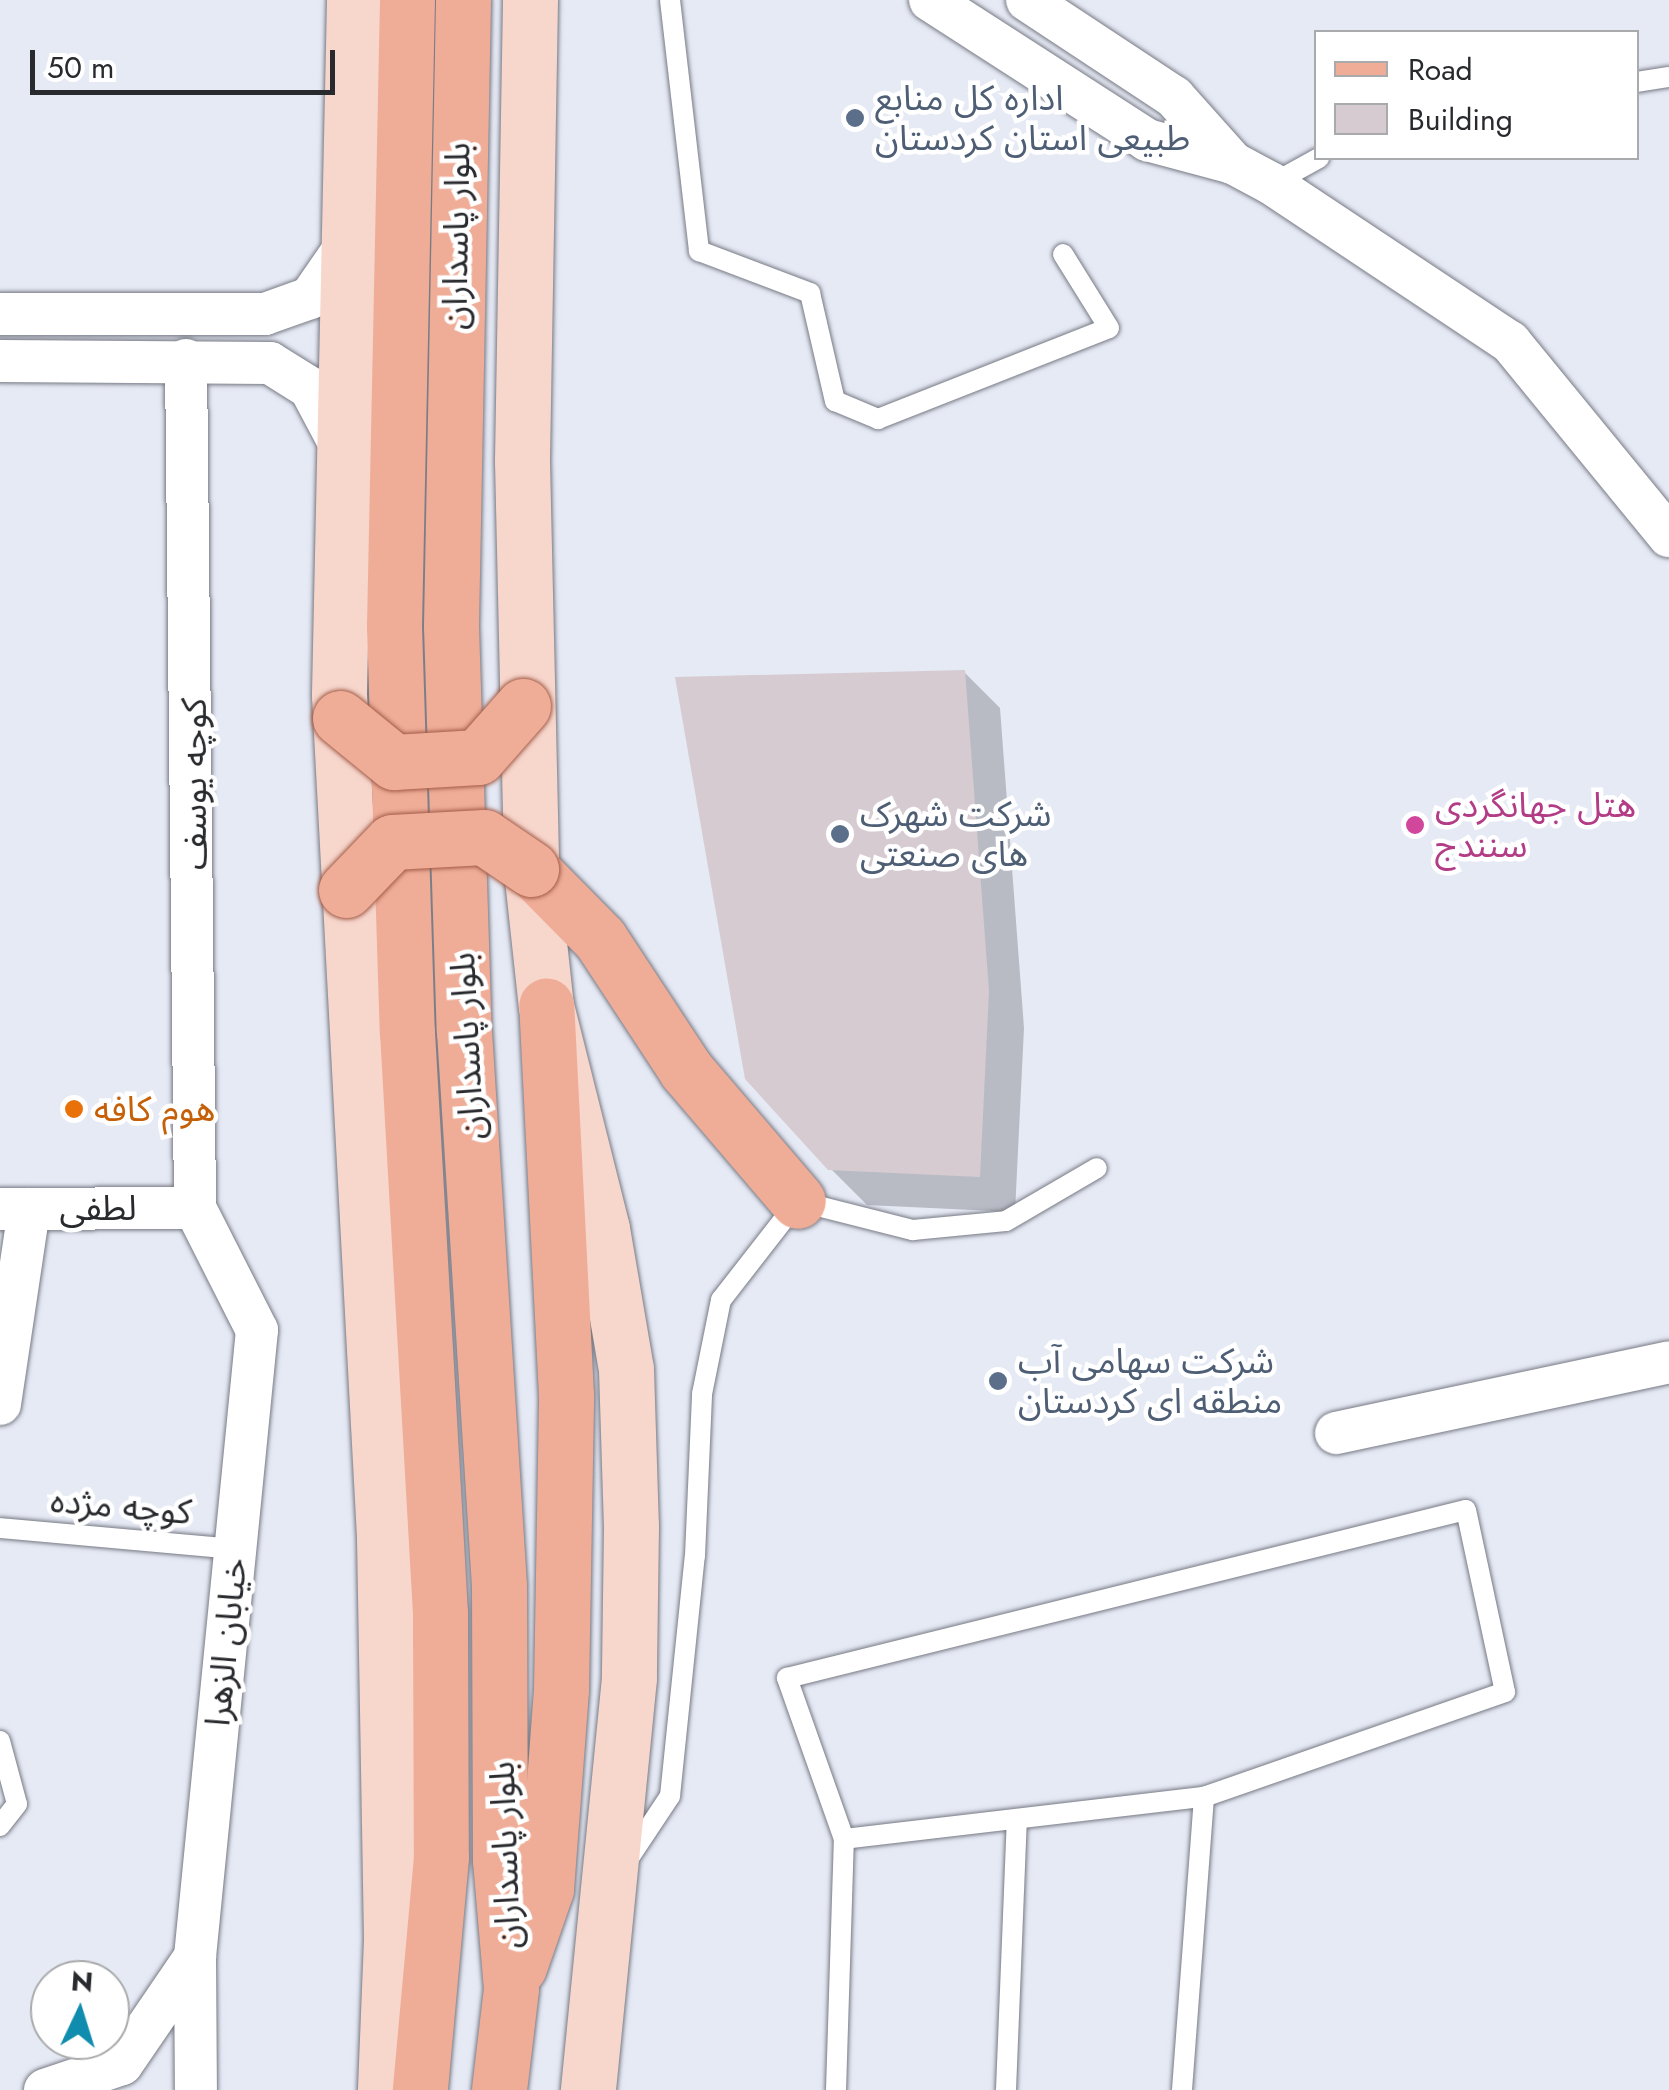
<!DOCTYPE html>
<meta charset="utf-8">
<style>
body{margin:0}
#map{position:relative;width:1669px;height:2090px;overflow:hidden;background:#e6eaf5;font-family:Jost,"Noto Sans Arabic",sans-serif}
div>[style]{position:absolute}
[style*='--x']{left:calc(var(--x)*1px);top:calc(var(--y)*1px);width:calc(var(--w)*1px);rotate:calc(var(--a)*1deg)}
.shadow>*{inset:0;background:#0003}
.building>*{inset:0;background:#d6cbd1}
.roads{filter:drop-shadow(0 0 2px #777a84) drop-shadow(0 0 2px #777a84)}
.lane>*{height:20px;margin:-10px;padding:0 10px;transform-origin:10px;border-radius:10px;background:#fff}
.street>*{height:42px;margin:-21px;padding:0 21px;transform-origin:21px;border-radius:21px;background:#fff}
.secondary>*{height:55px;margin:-27.5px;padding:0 27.5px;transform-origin:27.5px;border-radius:27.5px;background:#f7d6cc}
.primary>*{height:55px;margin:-27.5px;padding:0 27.5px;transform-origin:27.5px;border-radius:27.5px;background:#efad98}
.bridges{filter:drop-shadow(0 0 2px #a35c47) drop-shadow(0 0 2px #a35c47)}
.primary-bridge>*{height:55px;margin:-27.5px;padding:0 27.5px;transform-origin:27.5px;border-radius:27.5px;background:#efad98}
.dots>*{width:28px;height:28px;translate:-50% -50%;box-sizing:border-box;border:5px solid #fff;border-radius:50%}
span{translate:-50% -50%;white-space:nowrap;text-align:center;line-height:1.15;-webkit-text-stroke:9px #fff;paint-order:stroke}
.service-label{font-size:35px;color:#4e5e75}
.left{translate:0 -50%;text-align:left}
.street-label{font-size:35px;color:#292a2e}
.hotel-label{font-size:35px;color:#b23c85}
.food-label{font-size:35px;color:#c56008}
.legend{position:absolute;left:1314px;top:30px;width:325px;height:130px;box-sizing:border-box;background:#fff;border:2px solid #a9aaab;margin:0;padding:12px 18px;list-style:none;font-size:30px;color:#292a2e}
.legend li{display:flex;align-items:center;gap:20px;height:50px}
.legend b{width:50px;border:2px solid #a9aaab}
.north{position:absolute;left:30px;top:1960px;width:100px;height:100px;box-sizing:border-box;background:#fff;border:2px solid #a9aaab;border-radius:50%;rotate:4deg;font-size:28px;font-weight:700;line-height:40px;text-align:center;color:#292a2e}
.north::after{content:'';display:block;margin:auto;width:35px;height:45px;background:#108cae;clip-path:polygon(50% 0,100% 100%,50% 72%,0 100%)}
.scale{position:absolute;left:30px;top:50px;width:305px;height:45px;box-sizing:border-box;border:5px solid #292a2e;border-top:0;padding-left:12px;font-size:30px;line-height:35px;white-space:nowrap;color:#292a2e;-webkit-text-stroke:8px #fff;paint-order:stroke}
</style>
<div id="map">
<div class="shadow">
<div style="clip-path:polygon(964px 672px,1000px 708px,1024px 1028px,1015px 1212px,867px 1205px,830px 1168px)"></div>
</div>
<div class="building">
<div style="clip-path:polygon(965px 670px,989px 991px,980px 1177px,828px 1170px,745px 1079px,675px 677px)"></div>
</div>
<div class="roads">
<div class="lane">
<div style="--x:670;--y:0;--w:253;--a:83.4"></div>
<div style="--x:699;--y:251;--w:119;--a:20.7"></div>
<div style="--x:810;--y:293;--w:111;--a:77"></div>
<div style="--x:835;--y:401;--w:47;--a:22.7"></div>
<div style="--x:878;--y:419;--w:248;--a:-21.5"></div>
<div style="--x:1109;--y:328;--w:87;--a:-121.9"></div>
<div style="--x:1636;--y:82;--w:33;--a:-9"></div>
<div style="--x:1272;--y:184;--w:54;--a:-29"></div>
<div style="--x:0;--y:1528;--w:237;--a:5.1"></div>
<div style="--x:0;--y:1741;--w:65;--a:74.9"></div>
<div style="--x:17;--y:1804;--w:28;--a:128"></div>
<div style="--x:844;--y:1839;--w:171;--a:-109.5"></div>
<div style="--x:787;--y:1678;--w:699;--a:-13.9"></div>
<div style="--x:1466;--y:1510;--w:186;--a:77.9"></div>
<div style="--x:1505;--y:1692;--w:319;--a:160.8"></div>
<div style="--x:627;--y:1861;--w:78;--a:-56.5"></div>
<div style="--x:670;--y:1796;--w:241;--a:-84.1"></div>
<div style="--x:695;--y:1556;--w:162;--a:-87.5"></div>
<div style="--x:702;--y:1394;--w:96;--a:-78.6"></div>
<div style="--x:721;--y:1300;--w:125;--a:-52.1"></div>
<div style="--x:798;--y:1201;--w:119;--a:14.2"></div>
<div style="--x:913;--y:1230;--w:93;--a:-5.5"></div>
<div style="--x:1006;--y:1221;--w:105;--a:-30.2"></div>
<div style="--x:836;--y:2090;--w:251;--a:-88.2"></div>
<div style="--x:844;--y:1839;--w:362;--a:-6.7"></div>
<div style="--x:1204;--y:1797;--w:294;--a:94.3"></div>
<div style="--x:1006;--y:2090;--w:271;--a:-87.7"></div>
</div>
<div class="street">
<div style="--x:930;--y:0;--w:258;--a:32.8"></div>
<div style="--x:1147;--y:140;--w:89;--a:15"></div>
<div style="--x:1233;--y:163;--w:44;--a:28.3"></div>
<div style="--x:1272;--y:184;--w:286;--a:33.6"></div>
<div style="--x:1510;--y:342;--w:251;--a:50.7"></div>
<div style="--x:1027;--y:0;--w:176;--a:33.4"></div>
<div style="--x:1174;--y:97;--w:89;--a:48.2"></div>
<div style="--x:0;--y:314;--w:265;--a:0"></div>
<div style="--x:265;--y:314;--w:48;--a:-19.6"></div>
<div style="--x:310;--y:298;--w:67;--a:-55.4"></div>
<div style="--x:186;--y:360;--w:848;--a:89.39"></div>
<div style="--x:195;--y:1208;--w:137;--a:63.1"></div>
<div style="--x:257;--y:1330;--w:630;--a:95.65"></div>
<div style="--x:195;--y:1957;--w:133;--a:89.6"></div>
<div style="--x:0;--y:361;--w:270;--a:0.4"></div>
<div style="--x:270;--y:363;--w:47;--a:32"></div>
<div style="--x:310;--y:388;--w:70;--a:62"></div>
<div style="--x:0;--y:1209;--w:195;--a:-0.3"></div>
<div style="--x:0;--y:1404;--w:197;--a:-81.5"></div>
<div style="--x:1336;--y:1433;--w:340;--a:-12"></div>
<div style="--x:45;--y:2090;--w:81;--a:-18.7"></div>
<div style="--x:122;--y:2064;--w:130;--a:-55.7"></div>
</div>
<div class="secondary">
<div style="--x:354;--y:0;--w:695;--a:91.24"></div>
<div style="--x:339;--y:695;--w:844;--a:86.94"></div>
<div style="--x:384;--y:1538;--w:401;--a:89"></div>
<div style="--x:391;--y:1939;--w:151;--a:92.3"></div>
<div style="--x:530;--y:0;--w:461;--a:91"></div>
<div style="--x:522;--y:461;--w:408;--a:88.7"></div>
<div style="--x:531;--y:869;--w:138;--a:83.8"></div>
<div style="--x:546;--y:1006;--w:230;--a:75.9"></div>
<div style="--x:602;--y:1229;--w:142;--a:80.3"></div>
<div style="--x:626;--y:1369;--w:157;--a:88.2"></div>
<div style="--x:631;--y:1526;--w:152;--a:90.8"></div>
<div style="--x:629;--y:1678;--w:414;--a:95.7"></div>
</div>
<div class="primary">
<div style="--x:407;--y:0;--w:626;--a:91.19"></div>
<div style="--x:394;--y:626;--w:406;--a:88.2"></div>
<div style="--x:407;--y:1032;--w:582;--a:86.75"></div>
<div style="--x:440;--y:1613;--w:244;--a:89.8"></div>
<div style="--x:441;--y:1857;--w:234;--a:95.2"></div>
<div style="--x:463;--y:0;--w:626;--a:91.1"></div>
<div style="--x:451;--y:626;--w:405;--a:88.2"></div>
<div style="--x:464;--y:1031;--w:556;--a:86.39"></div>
<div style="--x:499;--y:1586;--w:274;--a:89.8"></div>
<div style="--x:500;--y:1860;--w:129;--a:85.1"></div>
<div style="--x:511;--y:1989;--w:102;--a:96.8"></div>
<div style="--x:531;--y:869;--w:98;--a:45.4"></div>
<div style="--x:600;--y:939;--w:157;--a:56.7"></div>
<div style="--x:686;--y:1070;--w:172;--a:49.5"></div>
<div style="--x:519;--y:1967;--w:83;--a:-70.9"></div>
<div style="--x:546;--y:1889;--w:201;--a:-85.7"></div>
<div style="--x:561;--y:1689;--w:294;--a:-89"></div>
<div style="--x:566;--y:1395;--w:390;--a:-92.9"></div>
</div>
</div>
<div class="bridges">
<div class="primary-bridge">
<div style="--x:340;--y:718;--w:70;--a:39.2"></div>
<div style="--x:394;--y:762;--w:84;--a:-3.4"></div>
<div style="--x:478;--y:757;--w:68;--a:-48.6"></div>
<div style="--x:346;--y:890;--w:66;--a:-46.2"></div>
<div style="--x:392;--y:842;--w:92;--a:-3.1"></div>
<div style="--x:484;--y:837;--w:57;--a:34.2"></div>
</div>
</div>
<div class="dots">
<div style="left:855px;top:118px;background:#5c6f8a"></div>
<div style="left:1415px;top:825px;background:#d1479c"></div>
<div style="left:840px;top:834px;background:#5c6f8a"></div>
<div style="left:74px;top:1109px;background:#e8710a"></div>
<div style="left:998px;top:1381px;background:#5c6f8a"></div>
</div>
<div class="service-label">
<span class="left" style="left:875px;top:118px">اداره کل منابع<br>طبیعی استان کردستان</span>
<span class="left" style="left:860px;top:834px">شرکت شهرک<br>های صنعتی</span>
<span class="left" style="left:1018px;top:1381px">شرکت سهامی آب<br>منطقه ای کردستان</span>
</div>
<div class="street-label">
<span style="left:456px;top:236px;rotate:-89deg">بلوار پاسداران</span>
<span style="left:194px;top:784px;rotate:-90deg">کوچه یوسف</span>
<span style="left:467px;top:1046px;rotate:-93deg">بلوار پاسداران</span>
<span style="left:98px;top:1208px">لطفی</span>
<span style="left:121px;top:1506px;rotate:5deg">کوچه مژده</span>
<span style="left:226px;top:1642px;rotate:-84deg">خیابان الزهرا</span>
<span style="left:505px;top:1855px;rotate:-92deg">بلوار پاسداران</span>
</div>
<div class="hotel-label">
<span class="left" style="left:1435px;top:825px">هتل جهانگردی<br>سنندج</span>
</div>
<div class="food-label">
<span class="left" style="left:94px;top:1109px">هوم کافه</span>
</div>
<ul class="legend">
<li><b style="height:12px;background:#efad98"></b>Road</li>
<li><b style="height:28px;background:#d6cbd1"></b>Building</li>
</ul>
<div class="north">N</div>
<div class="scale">50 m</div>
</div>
